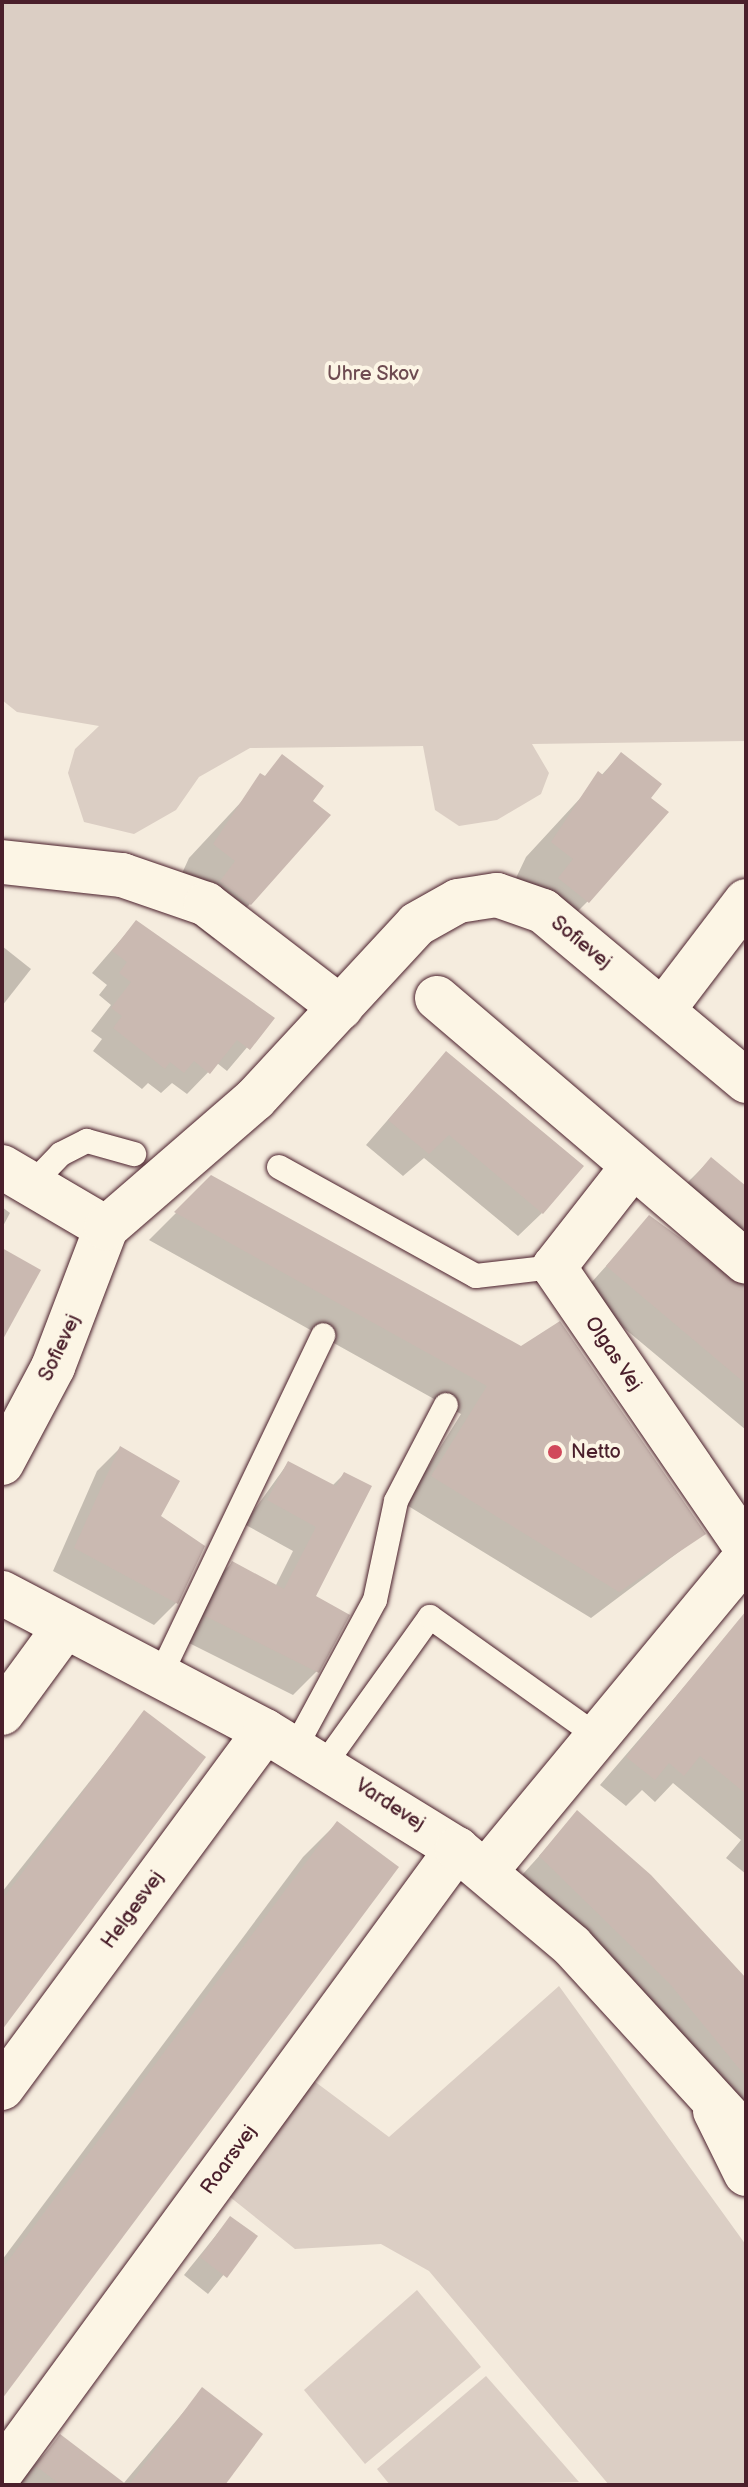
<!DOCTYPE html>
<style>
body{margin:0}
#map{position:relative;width:748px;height:2487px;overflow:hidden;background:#f5ecde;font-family:"Balsamiq Sans",sans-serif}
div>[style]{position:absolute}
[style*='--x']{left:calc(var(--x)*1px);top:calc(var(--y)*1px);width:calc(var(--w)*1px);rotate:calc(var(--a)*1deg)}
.green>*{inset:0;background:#dbcec4}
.shadow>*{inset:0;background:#0003}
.building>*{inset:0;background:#cab9b1}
.roads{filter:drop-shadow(0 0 2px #4a1f2b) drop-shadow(0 0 2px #4a1f2b)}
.service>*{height:24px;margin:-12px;padding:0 12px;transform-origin:12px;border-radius:12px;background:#fcf5e5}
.minor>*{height:44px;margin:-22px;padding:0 22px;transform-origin:22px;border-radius:22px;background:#fcf5e5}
.tertiary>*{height:44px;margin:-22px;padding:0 22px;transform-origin:22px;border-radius:22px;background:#fcf5e5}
.dots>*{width:22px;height:22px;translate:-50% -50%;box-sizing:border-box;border:4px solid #fcf5e5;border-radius:50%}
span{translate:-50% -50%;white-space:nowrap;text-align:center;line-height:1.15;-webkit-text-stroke:8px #fcf5e5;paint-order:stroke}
.park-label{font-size:20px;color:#6e4b51}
.street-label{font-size:20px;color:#4a1f2b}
.poi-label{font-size:20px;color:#4a1f2b}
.left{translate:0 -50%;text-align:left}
.frame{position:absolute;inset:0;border:4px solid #4a1f2b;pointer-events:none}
</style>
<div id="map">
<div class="green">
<div style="clip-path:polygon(2px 2px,746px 2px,746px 741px,532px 744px,549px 773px,541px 794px,497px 820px,459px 826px,435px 810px,423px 746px,250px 748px,199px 777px,176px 810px,134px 834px,84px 822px,68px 773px,75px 749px,99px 726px,17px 712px,2px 700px)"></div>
<div style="clip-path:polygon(559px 1986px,746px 2245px,746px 2485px,609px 2485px,429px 2271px,381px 2244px,295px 2249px,225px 2193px,310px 2078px,389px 2137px)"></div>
<div style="clip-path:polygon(417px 2290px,481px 2367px,365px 2464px,304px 2390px)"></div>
<div style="clip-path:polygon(486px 2376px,579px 2482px,390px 2485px,377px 2469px)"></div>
</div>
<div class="shadow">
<div style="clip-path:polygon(621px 754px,649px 799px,588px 901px,552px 937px,539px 896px,516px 878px,526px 857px)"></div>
<div style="clip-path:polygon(283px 757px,250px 904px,214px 940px,186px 918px,179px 880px,189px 858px)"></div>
<div style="clip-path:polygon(136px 922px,272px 1018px,227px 1071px,217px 1063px,187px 1094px,172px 1083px,161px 1093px,148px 1083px,142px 1089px,93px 1051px,102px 1039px,91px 1031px,111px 1005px,99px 995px,107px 985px,92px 973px)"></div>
<div style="clip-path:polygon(2px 946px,31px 969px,2px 1006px)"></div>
<div style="clip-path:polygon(446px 1053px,542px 1213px,518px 1236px,424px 1158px,403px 1176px,366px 1145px)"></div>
<div style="clip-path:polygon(711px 1159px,746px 1189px,746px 1430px,582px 1293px,650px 1217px,744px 1286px,686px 1184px)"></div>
<div style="clip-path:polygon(212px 1177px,704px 1533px,591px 1618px,405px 1504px,461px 1414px,149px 1240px)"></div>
<div style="clip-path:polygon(2px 1207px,10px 1213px,2px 1228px)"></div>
<div style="clip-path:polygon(120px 1448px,159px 1517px,176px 1603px,154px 1625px,53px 1571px,97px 1471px)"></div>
<div style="clip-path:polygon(288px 1463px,332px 1486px,344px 1474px,313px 1597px,317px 1671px,293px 1695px,183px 1640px,208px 1587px,232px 1563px,275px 1587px,293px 1551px,244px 1524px)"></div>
<div style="clip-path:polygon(746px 1615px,746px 1874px,726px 1858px,741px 1840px,673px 1783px,655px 1802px,642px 1790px,626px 1806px,600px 1785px)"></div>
<div style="clip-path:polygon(144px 1713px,2px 2027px,2px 1892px)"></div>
<div style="clip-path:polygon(578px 1813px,746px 1984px,746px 2118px,513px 1885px)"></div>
<div style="clip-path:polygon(337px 1823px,2px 2395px,2px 2260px,303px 1857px)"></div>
<div style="clip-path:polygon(230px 2218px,255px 2236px,208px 2294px,184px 2275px)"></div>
<div style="clip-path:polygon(202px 2390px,222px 2485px,16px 2485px,60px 2437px,123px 2484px)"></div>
</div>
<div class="building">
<div style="clip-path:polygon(621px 752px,662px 784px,651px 798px,669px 812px,589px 903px,558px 878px,573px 859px,551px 842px,598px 771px,603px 775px)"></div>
<div style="clip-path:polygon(282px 754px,324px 786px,313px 801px,331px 815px,251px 905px,220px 881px,235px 861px,213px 844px,260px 773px,265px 776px)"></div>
<div style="clip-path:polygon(136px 920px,275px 1018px,250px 1050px,237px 1040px,210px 1074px,194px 1061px,184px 1073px,170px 1062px,165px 1069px,113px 1028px,122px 1016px,111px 1008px,131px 982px,119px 973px,127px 962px,112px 951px)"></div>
<div style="clip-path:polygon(446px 1051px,584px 1166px,543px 1214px,449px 1135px,429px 1154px,388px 1120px)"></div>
<div style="clip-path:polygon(711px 1157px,746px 1186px,746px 1229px,690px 1182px)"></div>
<div style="clip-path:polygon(211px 1175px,521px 1346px,560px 1321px,706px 1534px,619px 1592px,431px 1476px,487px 1386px,174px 1212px)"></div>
<div style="clip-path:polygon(649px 1215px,746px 1286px,746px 1384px,606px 1266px)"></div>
<div style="clip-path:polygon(2px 1248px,41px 1270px,2px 1341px)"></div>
<div style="clip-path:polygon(120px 1446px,180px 1481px,161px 1516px,205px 1546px,178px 1604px,74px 1548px)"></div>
<div style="clip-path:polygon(288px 1461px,336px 1486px,344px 1472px,372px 1486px,316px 1596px,350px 1615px,319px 1673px,205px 1616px,232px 1561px,284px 1589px,316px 1527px,267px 1500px)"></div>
<div style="clip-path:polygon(746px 1611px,746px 1794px,700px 1756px,684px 1776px,669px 1763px,655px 1780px,626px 1757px)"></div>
<div style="clip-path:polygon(144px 1710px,206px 1757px,2px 2030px,2px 1900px)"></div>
<div style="clip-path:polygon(577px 1810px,651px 1875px,746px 1978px,746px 2077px,670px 1984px,539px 1856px)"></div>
<div style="clip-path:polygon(337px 1821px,399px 1867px,2px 2399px,2px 2269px)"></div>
<div style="clip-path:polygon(230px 2216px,258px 2236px,227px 2278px,200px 2257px)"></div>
<div style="clip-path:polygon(202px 2387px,263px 2434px,225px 2485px,129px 2485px)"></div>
<div style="clip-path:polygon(60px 2434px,127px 2485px,61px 2485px,36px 2466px)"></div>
</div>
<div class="roads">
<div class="service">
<div style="--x:279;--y:1167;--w:225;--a:29"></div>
<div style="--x:476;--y:1276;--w:79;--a:-6.6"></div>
<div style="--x:29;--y:1187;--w:46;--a:-45.9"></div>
<div style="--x:61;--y:1154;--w:29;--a:-27"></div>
<div style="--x:87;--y:1141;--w:49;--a:15.5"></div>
<div style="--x:159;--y:1678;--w:380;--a:-64.4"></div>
<div style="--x:295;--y:1748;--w:168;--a:-61.6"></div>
<div style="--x:375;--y:1600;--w:101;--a:-78"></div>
<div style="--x:396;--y:1501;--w:108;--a:-62.5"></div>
<div style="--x:324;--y:1765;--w:182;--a:-54.4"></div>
<div style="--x:430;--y:1617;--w:206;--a:35.5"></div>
</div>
<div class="minor">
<div style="--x:2;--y:862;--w:121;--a:6.2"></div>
<div style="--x:122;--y:875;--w:89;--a:19"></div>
<div style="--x:206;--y:904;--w:170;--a:37.6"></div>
<div style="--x:437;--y:998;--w:406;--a:40.5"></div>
<div style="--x:663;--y:1010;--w:137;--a:-52.7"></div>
<div style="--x:633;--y:1166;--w:128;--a:128"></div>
<div style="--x:554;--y:1267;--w:340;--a:55.6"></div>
<div style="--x:2;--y:1167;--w:121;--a:30.4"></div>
<div style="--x:2;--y:1463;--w:109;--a:-62"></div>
<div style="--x:53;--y:1367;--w:149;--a:-69.1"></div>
<div style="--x:106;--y:1228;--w:197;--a:-40.9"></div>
<div style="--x:255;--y:1099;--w:238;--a:-47.2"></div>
<div style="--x:417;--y:924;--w:47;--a:-29.3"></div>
<div style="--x:458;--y:901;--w:39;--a:-9"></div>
<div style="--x:497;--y:895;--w:49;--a:19.2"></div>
<div style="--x:543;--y:911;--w:265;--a:39.9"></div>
<div style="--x:2;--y:1713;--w:107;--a:-53.8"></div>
<div style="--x:486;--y:1871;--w:408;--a:-50.4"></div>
<div style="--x:2;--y:2088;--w:443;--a:-53.6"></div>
<div style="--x:2;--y:2471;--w:771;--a:-53.81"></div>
</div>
<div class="tertiary">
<div style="--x:2;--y:1593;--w:297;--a:27.7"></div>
<div style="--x:265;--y:1731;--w:225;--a:31.6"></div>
<div style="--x:457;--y:1849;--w:150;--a:40.1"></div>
<div style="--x:572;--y:1946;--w:258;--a:47.5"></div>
<div style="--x:715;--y:2111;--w:70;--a:63.8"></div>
</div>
</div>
<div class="dots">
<div style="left:555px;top:1452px;background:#d1495b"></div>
</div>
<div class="park-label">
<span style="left:373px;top:374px">Uhre Skov</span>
</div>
<div class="street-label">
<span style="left:581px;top:943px;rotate:39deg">Sofievej</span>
<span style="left:60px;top:1348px;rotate:-65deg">Sofievej</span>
<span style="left:613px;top:1354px;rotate:56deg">Olgas Vej</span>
<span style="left:390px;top:1805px;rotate:33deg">Vardevej</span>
<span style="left:133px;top:1910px;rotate:-54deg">Helgesvej</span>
<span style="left:229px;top:2160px;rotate:-54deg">Roarsvej</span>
</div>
<div class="poi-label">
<span class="left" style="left:571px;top:1452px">Netto</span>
</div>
<div class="frame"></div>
</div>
